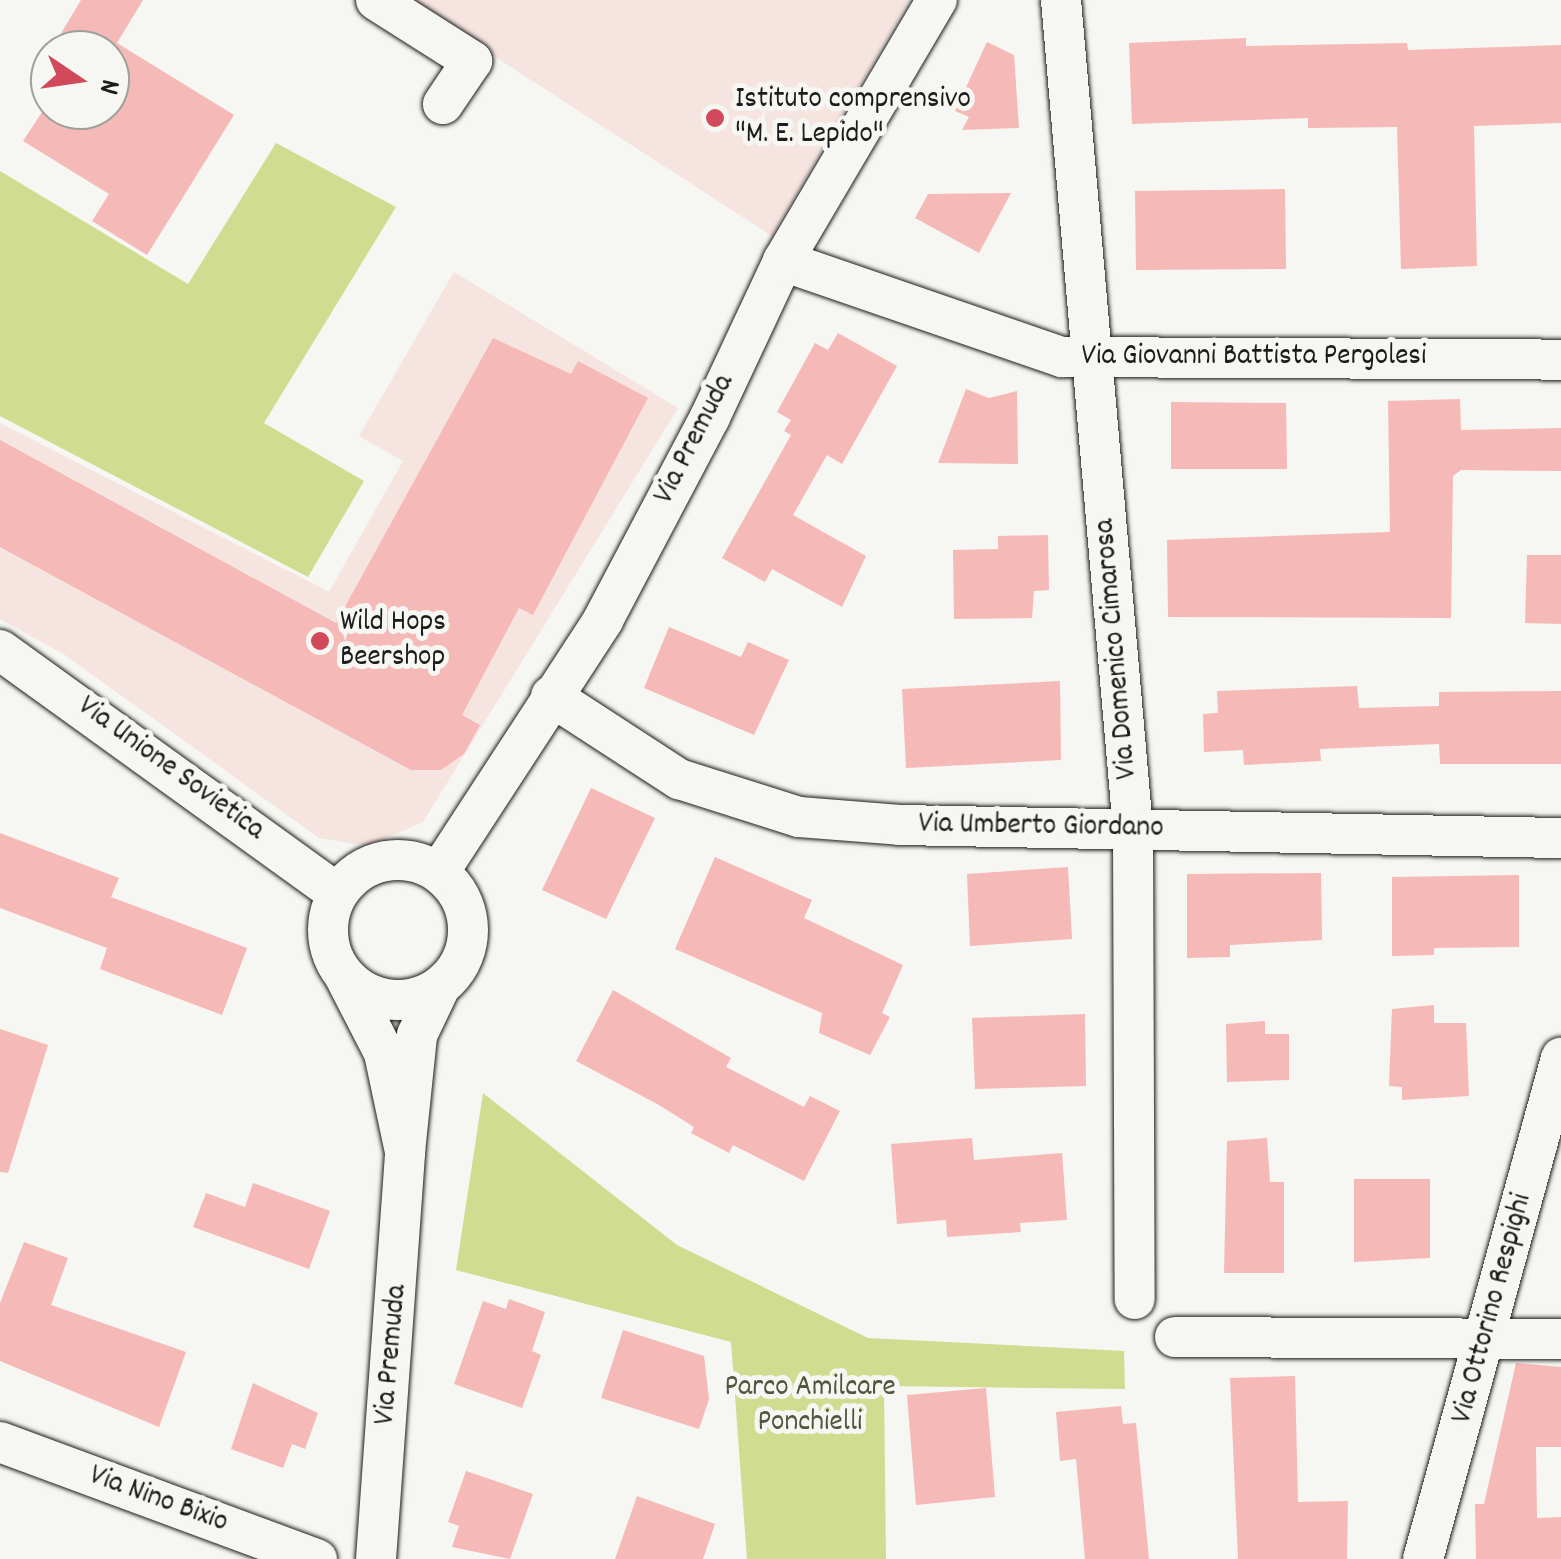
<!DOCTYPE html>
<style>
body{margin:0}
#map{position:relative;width:1561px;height:1559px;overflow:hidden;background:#f6f6f2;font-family:Dekko,sans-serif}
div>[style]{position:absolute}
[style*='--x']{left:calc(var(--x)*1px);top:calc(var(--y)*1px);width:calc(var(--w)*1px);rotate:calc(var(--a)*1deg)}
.built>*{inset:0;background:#f6e4e0}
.green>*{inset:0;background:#d0dd90}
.building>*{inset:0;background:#f5b9b7}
.roads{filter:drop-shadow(0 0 2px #1c1c1c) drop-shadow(0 0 2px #1c1c1c)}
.street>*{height:40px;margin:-20px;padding:0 20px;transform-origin:20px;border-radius:20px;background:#f6f6f2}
.street>.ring{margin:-20px;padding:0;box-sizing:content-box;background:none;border:40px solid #f6f6f2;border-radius:50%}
.dots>*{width:28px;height:28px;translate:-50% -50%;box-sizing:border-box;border:5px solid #f6f6f2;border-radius:50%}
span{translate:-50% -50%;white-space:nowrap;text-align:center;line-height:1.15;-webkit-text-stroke:10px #f6f6f2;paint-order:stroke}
.poi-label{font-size:30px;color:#1c1c1c}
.left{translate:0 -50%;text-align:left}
.street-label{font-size:30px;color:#1c1c1c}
.park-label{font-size:30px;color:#52563f}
.north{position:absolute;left:30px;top:30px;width:100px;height:100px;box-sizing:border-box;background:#f6f6f2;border:2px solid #9f9f9c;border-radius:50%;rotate:103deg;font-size:28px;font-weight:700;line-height:40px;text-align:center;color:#1c1c1c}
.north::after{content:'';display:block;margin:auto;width:35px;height:45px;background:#d1495b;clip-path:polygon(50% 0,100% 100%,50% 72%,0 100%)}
</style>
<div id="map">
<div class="built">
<div style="clip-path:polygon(407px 0,909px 0,772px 236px)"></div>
<div style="clip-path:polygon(454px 272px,678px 408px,423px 822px,368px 846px,319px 838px,65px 655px,0 619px,0 423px,329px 592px,403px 461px,359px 436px)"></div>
</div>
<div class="green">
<div style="clip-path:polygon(276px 143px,396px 207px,264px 423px,364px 481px,308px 577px,0 416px,0 171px,188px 284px)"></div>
<div style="clip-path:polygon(483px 1093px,677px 1245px,868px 1338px,1124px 1351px,1125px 1389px,884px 1386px,886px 1559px,747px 1559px,731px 1342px,456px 1270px)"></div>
</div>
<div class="building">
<div style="clip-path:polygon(81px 0,143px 0,117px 43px,234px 115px,147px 255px,92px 221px,109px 194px,23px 141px,50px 100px,50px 110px,110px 110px,110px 50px,51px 50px)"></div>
<div style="clip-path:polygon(1246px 38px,1246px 46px,1407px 43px,1408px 50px,1561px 45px,1561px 123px,1474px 126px,1477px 266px,1401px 269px,1397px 127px,1308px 128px,1308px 118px,1132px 124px,1129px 43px)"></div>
<div style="clip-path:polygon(987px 42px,1014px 55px,1019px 128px,962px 130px,969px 117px,955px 111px)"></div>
<div style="clip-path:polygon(1285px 189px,1286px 269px,1136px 270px,1135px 191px)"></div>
<div style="clip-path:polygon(1011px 193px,979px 253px,915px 218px,928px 194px)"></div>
<div style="clip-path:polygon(838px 333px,897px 366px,842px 464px,827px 455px,793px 515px,866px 556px,842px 607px,772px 569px,765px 582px,722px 558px,791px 435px,784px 431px,791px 420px,777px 412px,815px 343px,828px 350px)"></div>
<div style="clip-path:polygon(493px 338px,571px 374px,578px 361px,648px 398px,533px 615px,519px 608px,462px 715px,480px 725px,464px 754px,441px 770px,411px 770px,0 547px,0 440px,336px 623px)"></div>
<div style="clip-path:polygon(966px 389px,989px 398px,1017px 391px,1018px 464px,938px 463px)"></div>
<div style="clip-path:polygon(1460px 399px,1461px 430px,1561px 428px,1561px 471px,1461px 470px,1453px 476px,1451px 618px,1168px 617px,1167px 540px,1390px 532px,1388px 401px)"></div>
<div style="clip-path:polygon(1171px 402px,1286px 403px,1287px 469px,1171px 469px)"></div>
<div style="clip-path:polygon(1048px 535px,1049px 590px,1034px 591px,1032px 618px,954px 619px,953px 550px,998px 549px,998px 536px)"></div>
<div style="clip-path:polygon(1527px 555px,1561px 555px,1561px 624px,1525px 623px)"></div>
<div style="clip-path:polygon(669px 627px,741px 657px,748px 642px,789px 660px,754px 735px,644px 688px)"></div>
<div style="clip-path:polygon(1060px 681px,1061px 760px,906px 768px,902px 689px)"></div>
<div style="clip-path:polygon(1357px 686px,1359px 708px,1439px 706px,1439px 692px,1561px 691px,1561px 764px,1440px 764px,1439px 744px,1320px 749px,1321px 761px,1244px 765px,1243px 750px,1204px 752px,1203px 714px,1218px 713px,1217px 691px)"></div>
<div style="clip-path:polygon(591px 788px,655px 818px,606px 919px,542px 890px)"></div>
<div style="clip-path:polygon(0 833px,119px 878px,111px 897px,247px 948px,222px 1015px,100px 969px,107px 948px,0 908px)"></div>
<div style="clip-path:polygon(715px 857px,812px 900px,804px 918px,903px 965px,882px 1013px,890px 1017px,870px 1055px,819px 1033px,822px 1013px,675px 949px)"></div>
<div style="clip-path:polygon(1068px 867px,1072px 939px,970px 946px,967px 874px)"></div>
<div style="clip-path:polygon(1321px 873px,1322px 940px,1230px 945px,1230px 957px,1187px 958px,1187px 874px)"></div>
<div style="clip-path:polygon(1519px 875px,1519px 947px,1434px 948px,1434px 955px,1392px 956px,1392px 877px)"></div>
<div style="clip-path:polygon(613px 990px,731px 1058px,726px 1067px,804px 1107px,810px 1096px,840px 1111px,804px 1181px,733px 1145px,729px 1153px,691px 1133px,694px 1127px,659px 1105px,576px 1061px)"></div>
<div style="clip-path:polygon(1434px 1005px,1434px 1023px,1466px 1023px,1469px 1096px,1402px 1100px,1402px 1087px,1389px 1086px,1392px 1009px)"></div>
<div style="clip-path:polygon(1085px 1014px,1086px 1086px,975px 1089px,972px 1018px)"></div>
<div style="clip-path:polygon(1265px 1021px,1265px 1034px,1289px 1034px,1289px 1080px,1227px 1082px,1226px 1024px)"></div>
<div style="clip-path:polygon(0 1029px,48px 1045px,8px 1173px,0 1172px)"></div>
<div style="clip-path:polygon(972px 1138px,974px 1160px,1062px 1153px,1067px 1220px,1020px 1223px,1021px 1232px,947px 1237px,946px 1220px,897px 1224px,891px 1144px)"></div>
<div style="clip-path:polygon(1267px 1138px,1270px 1182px,1284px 1182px,1284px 1273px,1224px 1273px,1227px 1141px)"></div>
<div style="clip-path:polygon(1354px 1179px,1430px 1179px,1430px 1258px,1354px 1262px)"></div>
<div style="clip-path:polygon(253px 1183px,330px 1211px,309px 1269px,193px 1227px,206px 1193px,245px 1207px)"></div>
<div style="clip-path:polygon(24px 1242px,68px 1258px,51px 1305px,186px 1352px,159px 1427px,0 1361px,0 1303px)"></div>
<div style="clip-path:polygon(509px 1299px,545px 1312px,532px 1351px,541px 1355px,522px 1408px,454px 1384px,483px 1301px,506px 1309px)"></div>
<div style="clip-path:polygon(623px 1330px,704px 1356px,709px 1399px,699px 1429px,601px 1398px)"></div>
<div style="clip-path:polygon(1516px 1363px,1561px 1367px,1561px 1447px,1536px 1447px,1537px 1518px,1561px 1517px,1561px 1559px,1476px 1559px,1475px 1504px,1484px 1504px)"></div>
<div style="clip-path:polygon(1295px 1376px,1298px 1502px,1348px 1501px,1347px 1559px,1238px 1559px,1230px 1378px)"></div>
<div style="clip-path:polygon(253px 1383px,318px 1413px,305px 1449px,292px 1444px,283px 1468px,231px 1449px)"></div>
<div style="clip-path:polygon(986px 1388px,995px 1497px,916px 1505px,907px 1395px)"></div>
<div style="clip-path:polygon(1121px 1406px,1123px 1424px,1136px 1423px,1149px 1559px,1085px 1559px,1076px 1459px,1060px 1461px,1056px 1412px)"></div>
<div style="clip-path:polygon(466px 1471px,533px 1494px,510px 1559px,452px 1547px,459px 1526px,448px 1522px)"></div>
<div style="clip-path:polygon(637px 1496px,715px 1524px,703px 1559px,615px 1559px)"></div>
</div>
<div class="roads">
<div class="street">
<div style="--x:376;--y:0;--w:114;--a:32.4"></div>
<div style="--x:472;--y:61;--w:52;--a:124"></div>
<div style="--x:1061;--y:0;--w:833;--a:85.04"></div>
<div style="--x:1133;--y:830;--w:469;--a:89.8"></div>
<div style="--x:783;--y:261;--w:295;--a:19"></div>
<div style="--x:1062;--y:357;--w:499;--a:0.3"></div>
<div style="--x:0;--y:650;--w:415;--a:35.8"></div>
<div style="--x:551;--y:696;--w:153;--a:33"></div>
<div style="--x:679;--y:779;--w:126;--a:17.6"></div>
<div style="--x:799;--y:817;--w:101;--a:4.5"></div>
<div style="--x:900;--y:825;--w:661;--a:1.13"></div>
<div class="ring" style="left:328px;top:860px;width:100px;height:100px"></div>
<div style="--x:439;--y:872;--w:301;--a:-56.9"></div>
<div style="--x:603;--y:620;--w:229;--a:-62.2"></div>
<div style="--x:710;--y:417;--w:172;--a:-64.9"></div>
<div style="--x:783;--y:261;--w:303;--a:-59.5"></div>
<div style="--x:345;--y:977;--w:85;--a:62.8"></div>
<div style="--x:384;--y:1053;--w:101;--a:78"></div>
<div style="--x:405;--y:1152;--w:118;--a:-84.1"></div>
<div style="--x:417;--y:1035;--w:53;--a:-64.4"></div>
<div style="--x:1175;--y:1337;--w:386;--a:0.3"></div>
<div style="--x:0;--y:1442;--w:338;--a:20.3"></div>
<div style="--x:376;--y:1559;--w:408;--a:-85.9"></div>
<div style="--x:1423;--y:1559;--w:520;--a:-74.6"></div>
</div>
</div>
<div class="dots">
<div style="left:715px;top:118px;background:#d1495b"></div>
<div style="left:320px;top:641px;background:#d1495b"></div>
</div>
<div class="poi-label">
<span class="left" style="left:735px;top:118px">Istituto comprensivo<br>"M. E. Lepido"</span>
<span class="left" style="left:340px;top:641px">Wild Hops<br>Beershop</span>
</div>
<div class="street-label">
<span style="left:1254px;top:358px">Via Giovanni Battista Pergolesi</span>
<span style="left:696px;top:440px;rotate:-63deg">Via Premuda</span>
<span style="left:1118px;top:649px;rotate:-95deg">Via Domenico Cimarosa</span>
<span style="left:170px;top:770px;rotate:36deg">Via Unione Sovietica</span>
<span style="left:1041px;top:828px;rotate:1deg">Via Umberto Giordano</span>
<span style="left:1494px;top:1309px;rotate:-75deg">Via Ottorino Respighi</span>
<span style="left:393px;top:1355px;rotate:-85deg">Via Premuda</span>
<span style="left:158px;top:1501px;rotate:20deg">Via Nino Bixio</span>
</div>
<div class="park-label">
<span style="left:810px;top:1406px">Parco Amilcare<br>Ponchielli</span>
</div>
<div class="north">N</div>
</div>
